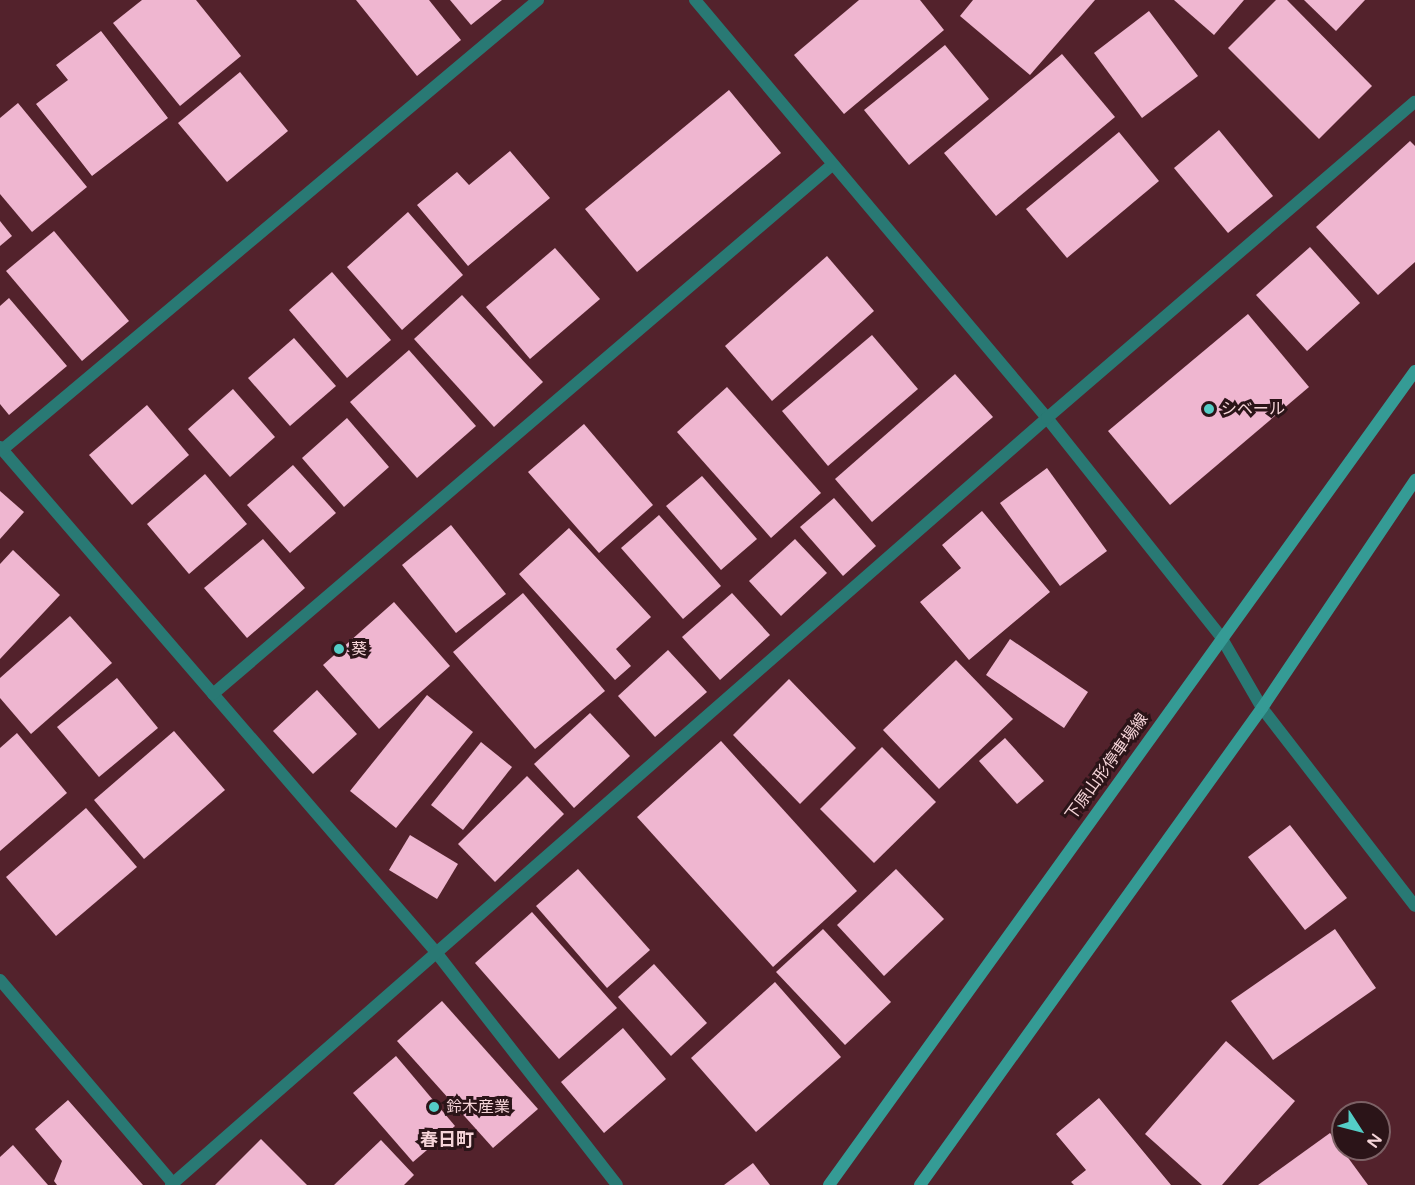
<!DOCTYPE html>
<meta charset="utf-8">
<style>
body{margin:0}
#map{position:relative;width:1415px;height:1185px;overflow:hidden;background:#53222c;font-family:"Varela Round","Noto Sans JP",sans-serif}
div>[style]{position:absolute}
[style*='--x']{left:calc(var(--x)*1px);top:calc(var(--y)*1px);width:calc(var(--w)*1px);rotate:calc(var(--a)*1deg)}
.building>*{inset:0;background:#efb6d0}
.lane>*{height:12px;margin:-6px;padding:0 6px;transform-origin:6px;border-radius:6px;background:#297974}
.street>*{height:12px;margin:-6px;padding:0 6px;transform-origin:6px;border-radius:6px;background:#297974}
.secondary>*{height:12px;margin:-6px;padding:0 6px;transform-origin:6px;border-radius:6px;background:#359b95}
.dots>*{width:16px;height:16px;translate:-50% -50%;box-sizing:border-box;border:3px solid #2b1418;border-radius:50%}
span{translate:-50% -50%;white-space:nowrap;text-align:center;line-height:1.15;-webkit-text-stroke:6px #2b1418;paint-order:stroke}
.poi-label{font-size:16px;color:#f5d4d8}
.left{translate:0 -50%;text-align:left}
.street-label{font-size:16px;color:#f5d4d8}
.neighbourhood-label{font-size:18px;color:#f5d4d8;font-weight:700}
.north{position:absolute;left:1331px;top:1101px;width:60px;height:60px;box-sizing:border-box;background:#2b1418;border:2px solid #7c6165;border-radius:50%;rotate:126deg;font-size:16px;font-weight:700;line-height:24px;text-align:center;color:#f5d4d8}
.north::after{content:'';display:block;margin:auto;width:21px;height:27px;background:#54cdc6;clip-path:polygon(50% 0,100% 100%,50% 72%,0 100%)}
</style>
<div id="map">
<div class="building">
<div style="clip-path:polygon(142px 0,196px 0,241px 56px,180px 106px,113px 23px)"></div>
<div style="clip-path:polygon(356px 0,429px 0,461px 40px,417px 76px)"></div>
<div style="clip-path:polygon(450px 0,502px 0,471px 25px)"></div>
<div style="clip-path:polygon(859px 0,920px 0,944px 30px,844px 114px,794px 55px)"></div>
<div style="clip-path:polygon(973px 0,1095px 0,1030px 75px,960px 16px)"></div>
<div style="clip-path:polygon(1174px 0,1244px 0,1214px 35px)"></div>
<div style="clip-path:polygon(1276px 0,1287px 0,1372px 86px,1319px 139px,1228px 48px)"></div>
<div style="clip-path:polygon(1304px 0,1365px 0,1336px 31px)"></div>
<div style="clip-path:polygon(1149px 11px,1198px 76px,1142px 118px,1094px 53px)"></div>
<div style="clip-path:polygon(101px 31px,168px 118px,92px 176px,36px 104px,68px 80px,56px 65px)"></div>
<div style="clip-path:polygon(945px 45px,989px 99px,909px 165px,864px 110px)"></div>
<div style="clip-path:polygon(1062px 54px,1115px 117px,996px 216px,944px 153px)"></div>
<div style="clip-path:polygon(240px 72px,288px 131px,227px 182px,178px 123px)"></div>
<div style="clip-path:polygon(729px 90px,781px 153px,637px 272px,585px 209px)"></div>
<div style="clip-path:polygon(18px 103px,87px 187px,32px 232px,0 194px,0 118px)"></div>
<div style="clip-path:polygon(1219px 130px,1273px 196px,1228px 233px,1174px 168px)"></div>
<div style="clip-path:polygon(1119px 132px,1159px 181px,1067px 258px,1026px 209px)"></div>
<div style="clip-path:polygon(1410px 141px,1415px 146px,1415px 262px,1378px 295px,1316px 227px)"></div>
<div style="clip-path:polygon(510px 151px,550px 198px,468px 266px,417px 205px,457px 172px,469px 185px)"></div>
<div style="clip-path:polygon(408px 212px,463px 275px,402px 330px,347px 267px)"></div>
<div style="clip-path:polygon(0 221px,12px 236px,0 246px)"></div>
<div style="clip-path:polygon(54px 231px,129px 321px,82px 361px,6px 271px)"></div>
<div style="clip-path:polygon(1310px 247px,1360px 303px,1307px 351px,1256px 295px)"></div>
<div style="clip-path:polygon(555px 248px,600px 299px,530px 359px,486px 307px)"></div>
<div style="clip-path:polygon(827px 256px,874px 311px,772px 401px,725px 346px)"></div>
<div style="clip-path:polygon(332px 272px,391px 340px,347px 378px,289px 310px)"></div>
<div style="clip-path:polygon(462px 295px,543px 382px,494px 427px,414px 339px)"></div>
<div style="clip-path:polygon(9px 298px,67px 366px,9px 415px,0 404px,0 306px)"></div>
<div style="clip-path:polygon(1248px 314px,1309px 387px,1170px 505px,1108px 431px)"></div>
<div style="clip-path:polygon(872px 335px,918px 389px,828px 466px,782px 411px)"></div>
<div style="clip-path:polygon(294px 338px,336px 386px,290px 426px,248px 378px)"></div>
<div style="clip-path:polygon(409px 350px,476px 426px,417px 478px,350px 402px)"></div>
<div style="clip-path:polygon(955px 374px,993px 417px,872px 522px,835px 479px)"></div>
<div style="clip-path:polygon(727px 387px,821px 493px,771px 538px,677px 432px)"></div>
<div style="clip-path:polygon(233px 389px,275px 437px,230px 477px,188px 429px)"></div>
<div style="clip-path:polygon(147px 405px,189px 455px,132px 505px,89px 455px)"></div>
<div style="clip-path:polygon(347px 418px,389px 467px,344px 507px,302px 458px)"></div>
<div style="clip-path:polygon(584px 424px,653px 505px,599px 553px,528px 472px)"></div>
<div style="clip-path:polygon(293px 465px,336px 513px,290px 553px,247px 505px)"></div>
<div style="clip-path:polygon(1047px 468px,1107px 551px,1060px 586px,1000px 503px)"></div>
<div style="clip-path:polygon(205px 474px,247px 524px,189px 574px,147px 524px)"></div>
<div style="clip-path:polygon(702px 476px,757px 539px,721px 570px,666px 506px)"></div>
<div style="clip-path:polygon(0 491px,24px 512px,0 539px)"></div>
<div style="clip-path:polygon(834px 498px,876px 546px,843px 576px,800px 527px)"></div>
<div style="clip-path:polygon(982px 511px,1050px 592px,969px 660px,920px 602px,961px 568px,942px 545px)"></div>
<div style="clip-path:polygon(659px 515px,721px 586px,683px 619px,621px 548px)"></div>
<div style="clip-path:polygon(451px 525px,506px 594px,456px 633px,402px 565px)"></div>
<div style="clip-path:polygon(569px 528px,651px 617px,616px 649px,631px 666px,615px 680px,519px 574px)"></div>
<div style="clip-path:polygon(263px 539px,305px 588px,247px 638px,204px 588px)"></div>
<div style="clip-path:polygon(795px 539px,827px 573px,781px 616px,749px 581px)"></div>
<div style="clip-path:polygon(13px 550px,60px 595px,0 659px,0 564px)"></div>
<div style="clip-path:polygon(523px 593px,605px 691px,535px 749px,453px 652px)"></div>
<div style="clip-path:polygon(732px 593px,770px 635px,720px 680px,682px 637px)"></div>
<div style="clip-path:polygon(394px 602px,450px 666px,379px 729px,323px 665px)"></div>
<div style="clip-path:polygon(70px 616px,112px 663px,31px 734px,0 698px,0 678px)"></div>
<div style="clip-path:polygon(1010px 639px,1088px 692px,1064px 728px,986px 675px)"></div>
<div style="clip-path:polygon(668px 650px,707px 692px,655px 737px,618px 696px)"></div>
<div style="clip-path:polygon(956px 660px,1013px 719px,939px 789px,883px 730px)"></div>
<div style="clip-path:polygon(117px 678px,158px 728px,99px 777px,57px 727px)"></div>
<div style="clip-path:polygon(789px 679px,856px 748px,800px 804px,733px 735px)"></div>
<div style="clip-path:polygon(317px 690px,357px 734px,313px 774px,273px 731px)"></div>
<div style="clip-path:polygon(427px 695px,473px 732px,396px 828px,350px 791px)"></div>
<div style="clip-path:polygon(590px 713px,630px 756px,574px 808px,534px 764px)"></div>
<div style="clip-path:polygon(174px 731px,225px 790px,144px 859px,94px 800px)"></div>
<div style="clip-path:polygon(17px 733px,67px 793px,0 851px,0 748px)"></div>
<div style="clip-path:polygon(1005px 738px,1044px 781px,1017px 804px,979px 761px)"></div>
<div style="clip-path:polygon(721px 741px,857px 891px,773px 967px,637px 817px)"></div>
<div style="clip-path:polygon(481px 742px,512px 767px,463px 830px,431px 805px)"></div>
<div style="clip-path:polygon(882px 747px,936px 802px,874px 863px,820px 809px)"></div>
<div style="clip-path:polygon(527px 776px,564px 814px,495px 882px,458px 844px)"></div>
<div style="clip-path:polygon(86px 808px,137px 867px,56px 936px,6px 877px)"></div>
<div style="clip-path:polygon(1290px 825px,1347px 898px,1305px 930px,1248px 857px)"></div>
<div style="clip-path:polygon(410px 835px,458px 864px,437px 899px,389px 870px)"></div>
<div style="clip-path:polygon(578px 869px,650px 950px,607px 988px,536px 906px)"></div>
<div style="clip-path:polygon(896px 869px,944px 919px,884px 976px,837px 925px)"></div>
<div style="clip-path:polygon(532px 912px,617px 1008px,559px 1059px,475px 963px)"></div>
<div style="clip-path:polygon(823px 929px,891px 1002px,845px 1045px,776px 972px)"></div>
<div style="clip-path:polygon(1335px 929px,1376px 988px,1273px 1060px,1231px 1001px)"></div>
<div style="clip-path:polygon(654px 964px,707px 1023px,671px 1056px,618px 997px)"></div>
<div style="clip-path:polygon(775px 982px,841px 1057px,756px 1132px,691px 1058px)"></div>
<div style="clip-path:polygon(442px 1001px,538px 1109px,493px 1148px,397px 1041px)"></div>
<div style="clip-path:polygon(623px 1028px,666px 1079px,604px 1133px,561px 1082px)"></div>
<div style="clip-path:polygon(1226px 1041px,1295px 1101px,1222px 1185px,1202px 1185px,1145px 1134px)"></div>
<div style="clip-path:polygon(396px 1056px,455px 1126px,413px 1162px,353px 1093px)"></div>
<div style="clip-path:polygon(1099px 1098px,1171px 1185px,1074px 1185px,1071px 1182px,1086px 1170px,1056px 1134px)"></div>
<div style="clip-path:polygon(68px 1100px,143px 1185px,57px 1185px,54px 1181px,62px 1161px,35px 1129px)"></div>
<div style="clip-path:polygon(1330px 1133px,1368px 1185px,1258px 1185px)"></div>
<div style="clip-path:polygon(261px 1139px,307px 1185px,215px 1185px)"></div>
<div style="clip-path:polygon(381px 1140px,414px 1175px,404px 1185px,334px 1185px)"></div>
<div style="clip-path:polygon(13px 1145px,48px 1185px,0 1185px,0 1157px)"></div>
<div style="clip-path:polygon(753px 1163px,770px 1185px,724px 1185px)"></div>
</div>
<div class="lane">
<div style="--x:0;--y:447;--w:666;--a:49.2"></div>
<div style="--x:435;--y:951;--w:296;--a:52.1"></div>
<div style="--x:213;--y:694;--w:814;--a:-40.52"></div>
<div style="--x:0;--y:980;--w:267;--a:49.6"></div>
</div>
<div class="street">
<div style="--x:695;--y:0;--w:546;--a:49.9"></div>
<div style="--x:1047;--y:418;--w:280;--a:51.5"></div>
<div style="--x:1221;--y:637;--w:82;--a:60"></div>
<div style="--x:1262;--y:708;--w:250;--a:52.3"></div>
<div style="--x:2;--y:450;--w:700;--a:-40.02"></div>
<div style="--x:171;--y:1185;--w:1164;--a:-41.2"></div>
<div style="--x:1047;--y:418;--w:485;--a:-40.7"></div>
</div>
<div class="secondary">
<div style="--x:829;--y:1185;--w:1003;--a:-54.25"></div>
<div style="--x:920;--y:1185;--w:587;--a:-54.36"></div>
<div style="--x:1262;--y:708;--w:275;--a:-56.1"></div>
</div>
<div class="dots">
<div style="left:1209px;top:409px;background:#54cdc6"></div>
<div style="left:339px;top:649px;background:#54cdc6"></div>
<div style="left:434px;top:1107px;background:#54cdc6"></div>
</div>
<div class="poi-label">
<span class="left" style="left:1221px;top:409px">シベール</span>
<span class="left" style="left:351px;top:649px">葵</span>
<span class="left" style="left:446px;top:1107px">鈴木産業</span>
</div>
<div class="street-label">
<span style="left:1107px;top:767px;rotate:-54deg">下原山形停車場線</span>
</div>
<div class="neighbourhood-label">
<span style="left:447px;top:1140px">春日町</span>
</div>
<div class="north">N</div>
</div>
